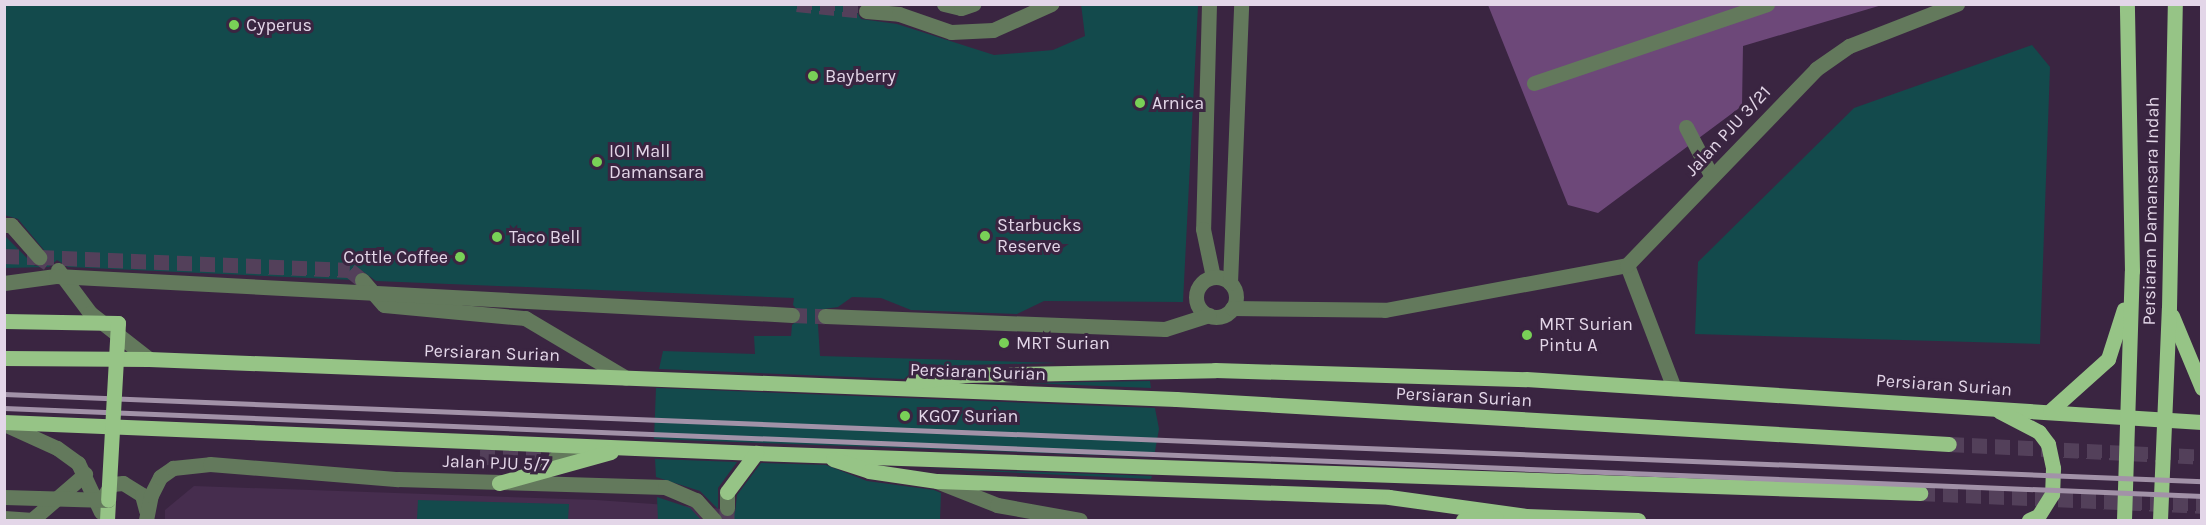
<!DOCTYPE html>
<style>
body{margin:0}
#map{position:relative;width:2206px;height:525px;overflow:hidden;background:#3a2541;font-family:Karla,sans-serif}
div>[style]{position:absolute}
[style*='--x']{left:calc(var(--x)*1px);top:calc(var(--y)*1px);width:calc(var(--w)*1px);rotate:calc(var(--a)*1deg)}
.built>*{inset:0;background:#462d4e}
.green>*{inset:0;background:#6d4879}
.building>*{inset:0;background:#134a4c}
.minor-tunnel>*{height:15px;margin-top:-7.5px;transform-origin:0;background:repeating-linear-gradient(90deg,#53405a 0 15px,transparent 0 23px)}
.major-tunnel>*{height:15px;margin-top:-7.5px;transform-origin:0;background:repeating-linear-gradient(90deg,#53405a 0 15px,transparent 0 23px)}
.minor>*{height:15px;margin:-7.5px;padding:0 7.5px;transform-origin:7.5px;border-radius:7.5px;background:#63795c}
.minor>.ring{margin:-7.5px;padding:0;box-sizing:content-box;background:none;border:15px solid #63795c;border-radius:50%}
.major>*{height:15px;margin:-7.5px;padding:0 7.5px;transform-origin:7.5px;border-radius:7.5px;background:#96c486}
.rail>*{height:4.5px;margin:-2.25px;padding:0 2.25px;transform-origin:2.25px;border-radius:2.25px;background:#a292a8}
.minor-bridge>*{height:15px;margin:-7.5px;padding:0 7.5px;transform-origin:7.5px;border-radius:7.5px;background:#63795c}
.major-bridge>*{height:15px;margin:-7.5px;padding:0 7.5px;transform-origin:7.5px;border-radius:7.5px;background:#96c486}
.dots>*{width:16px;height:16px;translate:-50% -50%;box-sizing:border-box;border:3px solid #3a2541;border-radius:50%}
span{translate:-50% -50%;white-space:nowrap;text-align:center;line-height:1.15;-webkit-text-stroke:6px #3a2541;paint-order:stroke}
.poi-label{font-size:18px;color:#e3d6e8}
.left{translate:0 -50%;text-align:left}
.right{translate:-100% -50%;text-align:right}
.street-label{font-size:18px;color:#e3d6e8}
.frame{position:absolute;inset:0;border:6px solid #e3d6e8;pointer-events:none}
</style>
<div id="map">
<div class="built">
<div style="clip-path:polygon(194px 486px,596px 500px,883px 520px,165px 520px,165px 510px)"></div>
</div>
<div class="green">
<div style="clip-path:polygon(1488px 5px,1882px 5px,1743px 46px,1742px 106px,1598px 213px,1568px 205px)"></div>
</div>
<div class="building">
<div style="clip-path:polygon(4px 4px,859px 4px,856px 11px,861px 19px,897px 24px,994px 55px,1053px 50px,1085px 36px,1081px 4px,1198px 6px,1183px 302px,1044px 301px,1017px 314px,911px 310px,881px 298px,852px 297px,838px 307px,817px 310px,820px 356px,1057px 363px,964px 365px,912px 372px,904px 379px,659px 369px,663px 351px,755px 354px,754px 336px,791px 336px,792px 325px,802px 316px,793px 305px,794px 298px,376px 281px,361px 270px,353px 280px,68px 267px,57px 260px,49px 267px,4px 268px,4px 235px,35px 266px,45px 265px,49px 256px,18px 219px,4px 215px)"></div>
<div style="clip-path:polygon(2032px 45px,2050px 67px,2040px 344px,1695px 334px,1698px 262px,1854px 108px)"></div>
<div style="clip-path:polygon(1150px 381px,1151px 388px,1028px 383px)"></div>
<div style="clip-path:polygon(656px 388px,1155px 408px,1159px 429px,1154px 457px,654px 439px)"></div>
<div style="clip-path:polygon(655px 459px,737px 462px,718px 488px,718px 509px,700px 491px,656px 477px)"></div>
<div style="clip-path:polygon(761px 463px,826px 465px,867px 481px,934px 490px,941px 493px,940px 520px,723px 520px,723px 517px,735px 513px,737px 495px)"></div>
<div style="clip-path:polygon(918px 468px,1152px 476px,1151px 479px)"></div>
<div style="clip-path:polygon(657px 497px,690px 508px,701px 520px,658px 520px)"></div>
<div style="clip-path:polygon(418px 500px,569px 504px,568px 520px,417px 520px)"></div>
</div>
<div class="minor-tunnel">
<div style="--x:797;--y:4;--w:69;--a:5.8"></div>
<div style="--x:4;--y:256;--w:35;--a:2"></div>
<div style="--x:39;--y:257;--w:11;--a:34"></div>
<div style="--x:39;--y:257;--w:311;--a:2.4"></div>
<div style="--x:350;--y:270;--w:16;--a:40"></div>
<div style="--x:792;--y:315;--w:33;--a:2"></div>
<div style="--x:480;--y:457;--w:75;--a:0.8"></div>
<div style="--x:727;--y:508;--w:12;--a:90"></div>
</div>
<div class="major-tunnel">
<div style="--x:1949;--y:444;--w:253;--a:2.9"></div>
<div style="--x:1920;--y:493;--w:282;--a:2.6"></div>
</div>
<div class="minor">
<div style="--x:944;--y:4;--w:17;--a:13"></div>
<div style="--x:961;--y:8;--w:13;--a:-18"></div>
<div style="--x:1209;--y:4;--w:225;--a:91.5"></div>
<div style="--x:1203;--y:229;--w:49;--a:78.2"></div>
<div style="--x:866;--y:11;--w:33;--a:5"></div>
<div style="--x:899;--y:14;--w:55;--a:19.1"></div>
<div style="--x:951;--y:32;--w:42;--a:-2.7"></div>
<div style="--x:993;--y:30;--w:64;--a:-24.1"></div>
<div style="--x:1534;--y:83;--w:246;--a:-18.7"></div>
<div style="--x:1686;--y:127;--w:56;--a:62.5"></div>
<div style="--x:4;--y:225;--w:7;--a:0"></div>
<div style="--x:11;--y:225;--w:43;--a:48.8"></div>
<div style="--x:1627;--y:265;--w:132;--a:69.1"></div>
<div style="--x:58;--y:270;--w:54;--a:53.3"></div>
<div style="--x:90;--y:313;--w:75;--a:37.9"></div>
<div class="ring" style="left:1196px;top:277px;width:25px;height:25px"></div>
<div style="--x:362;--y:280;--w:33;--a:49"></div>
<div style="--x:384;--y:305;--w:142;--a:5.3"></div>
<div style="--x:525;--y:318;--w:117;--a:30.7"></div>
<div style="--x:1230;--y:283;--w:279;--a:-87.7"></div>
<div style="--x:1232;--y:308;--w:153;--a:0.7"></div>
<div style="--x:1385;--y:310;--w:246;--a:-10.5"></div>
<div style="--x:1627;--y:265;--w:272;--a:-46"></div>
<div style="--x:1816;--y:69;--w:40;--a:-34.9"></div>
<div style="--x:1849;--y:46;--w:116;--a:-21.3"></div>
<div style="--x:825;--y:316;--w:340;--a:2.2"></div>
<div style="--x:1165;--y:329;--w:46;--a:-17.7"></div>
<div style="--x:4;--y:424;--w:58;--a:24.4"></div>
<div style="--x:57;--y:448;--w:26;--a:36"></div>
<div style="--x:78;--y:463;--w:54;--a:64.9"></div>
<div style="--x:555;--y:458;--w:32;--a:-7"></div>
<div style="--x:939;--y:482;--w:62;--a:21.6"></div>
<div style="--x:997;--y:505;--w:84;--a:10.2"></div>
<div style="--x:727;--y:492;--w:16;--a:90"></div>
<div style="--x:103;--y:497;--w:16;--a:-55"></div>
<div style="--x:112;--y:484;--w:11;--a:-5"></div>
<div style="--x:123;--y:483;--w:22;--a:32"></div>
<div style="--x:142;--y:495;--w:16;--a:75"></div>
<div style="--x:4;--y:518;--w:29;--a:4"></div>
<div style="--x:33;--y:519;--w:69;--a:-40.9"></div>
<div style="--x:146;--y:520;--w:25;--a:-79"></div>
<div style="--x:151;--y:495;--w:20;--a:-63"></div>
<div style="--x:160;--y:477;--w:16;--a:-35"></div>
<div style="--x:173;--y:468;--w:37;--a:-6"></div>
<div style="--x:210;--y:464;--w:189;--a:4.6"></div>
<div style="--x:398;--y:479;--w:267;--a:1.7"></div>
<div style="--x:665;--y:487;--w:34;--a:23"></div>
<div style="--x:696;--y:500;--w:27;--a:48"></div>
</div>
<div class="major">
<div style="--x:2172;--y:316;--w:78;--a:67.4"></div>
<div style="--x:4;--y:358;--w:145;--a:0.4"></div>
<div style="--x:149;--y:359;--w:1028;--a:2.23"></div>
<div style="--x:1176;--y:399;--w:774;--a:3.33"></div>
<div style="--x:913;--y:382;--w:52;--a:-7.7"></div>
<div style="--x:965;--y:375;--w:250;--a:-1.1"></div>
<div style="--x:1215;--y:370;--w:311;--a:1.7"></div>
<div style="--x:1526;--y:379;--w:677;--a:3.64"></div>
<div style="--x:1999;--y:411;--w:45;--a:27.7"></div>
<div style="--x:2039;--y:432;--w:15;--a:53"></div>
<div style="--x:2048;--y:444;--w:25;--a:78"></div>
<div style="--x:2053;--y:468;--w:26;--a:92"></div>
<div style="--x:2052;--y:494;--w:26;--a:122"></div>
<div style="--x:2038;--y:516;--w:10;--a:156"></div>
<div style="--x:2050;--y:411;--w:78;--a:-41.9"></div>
<div style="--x:2108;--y:359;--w:52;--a:-72.3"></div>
<div style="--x:4;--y:422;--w:753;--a:2.36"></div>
<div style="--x:756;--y:453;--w:1165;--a:1.97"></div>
<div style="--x:833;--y:459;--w:38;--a:18"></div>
<div style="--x:869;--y:471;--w:69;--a:8.4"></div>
<div style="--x:937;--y:481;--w:452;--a:2"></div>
<div style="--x:1389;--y:497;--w:138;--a:7.9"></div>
<div style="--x:1526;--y:516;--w:112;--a:2"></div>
<div style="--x:499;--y:483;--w:116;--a:-15.5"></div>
<div style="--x:727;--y:492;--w:49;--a:-53.4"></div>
<div style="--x:107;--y:520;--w:20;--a:-87"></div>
<div style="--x:1463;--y:520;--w:33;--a:-3"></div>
<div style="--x:2124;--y:520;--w:249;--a:-88.2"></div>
<div style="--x:2132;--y:271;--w:267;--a:-91.1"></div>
<div style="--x:2160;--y:520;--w:212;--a:-87.6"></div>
<div style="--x:2169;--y:308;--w:304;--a:-88.9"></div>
</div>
<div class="rail">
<div style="--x:4;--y:394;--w:2200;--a:2.27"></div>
<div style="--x:4;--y:408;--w:2200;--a:2.29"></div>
</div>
<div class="minor-bridge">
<div style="--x:4;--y:283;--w:52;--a:-7.7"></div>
<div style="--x:56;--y:276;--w:737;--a:3.03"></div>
<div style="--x:4;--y:497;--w:104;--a:1.7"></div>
</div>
<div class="major-bridge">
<div style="--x:4;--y:321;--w:114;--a:1"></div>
<div style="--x:118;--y:323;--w:177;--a:93.2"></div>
</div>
<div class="dots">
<div style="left:234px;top:25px;background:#79d157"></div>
<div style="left:813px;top:76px;background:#79d157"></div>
<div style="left:1140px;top:103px;background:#79d157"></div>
<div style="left:597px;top:162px;background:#79d157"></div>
<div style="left:985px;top:236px;background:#79d157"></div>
<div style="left:497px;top:237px;background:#79d157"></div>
<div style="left:460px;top:257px;background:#79d157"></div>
<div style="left:1527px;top:335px;background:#79d157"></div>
<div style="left:1004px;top:343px;background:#79d157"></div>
<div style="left:905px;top:416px;background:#79d157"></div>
</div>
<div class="poi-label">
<span class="left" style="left:246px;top:25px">Cyperus</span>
<span class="left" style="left:825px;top:76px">Bayberry</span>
<span class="left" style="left:1152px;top:103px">Arnica</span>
<span class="left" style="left:609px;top:162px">IOI Mall<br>Damansara</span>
<span class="left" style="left:997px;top:236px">Starbucks<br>Reserve</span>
<span class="left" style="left:509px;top:237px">Taco Bell</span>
<span class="right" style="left:448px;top:257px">Cottle Coffee</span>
<span class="left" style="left:1539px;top:335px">MRT Surian<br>Pintu A</span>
<span class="left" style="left:1016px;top:343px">MRT Surian</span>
<span class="left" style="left:918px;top:416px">KG07 Surian</span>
</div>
<div class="street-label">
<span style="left:1728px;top:131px;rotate:-47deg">Jalan PJU 3/21</span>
<span style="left:2151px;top:211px;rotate:-89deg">Persiaran Damansara Indah</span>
<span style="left:492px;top:353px;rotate:2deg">Persiaran Surian</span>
<span style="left:978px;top:372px;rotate:2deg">Persiaran Surian</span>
<span style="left:1944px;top:385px;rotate:4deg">Persiaran Surian</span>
<span style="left:1464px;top:397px;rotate:3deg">Persiaran Surian</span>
<span style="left:496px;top:463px;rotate:2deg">Jalan PJU 5/7</span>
</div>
<div class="frame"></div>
</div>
